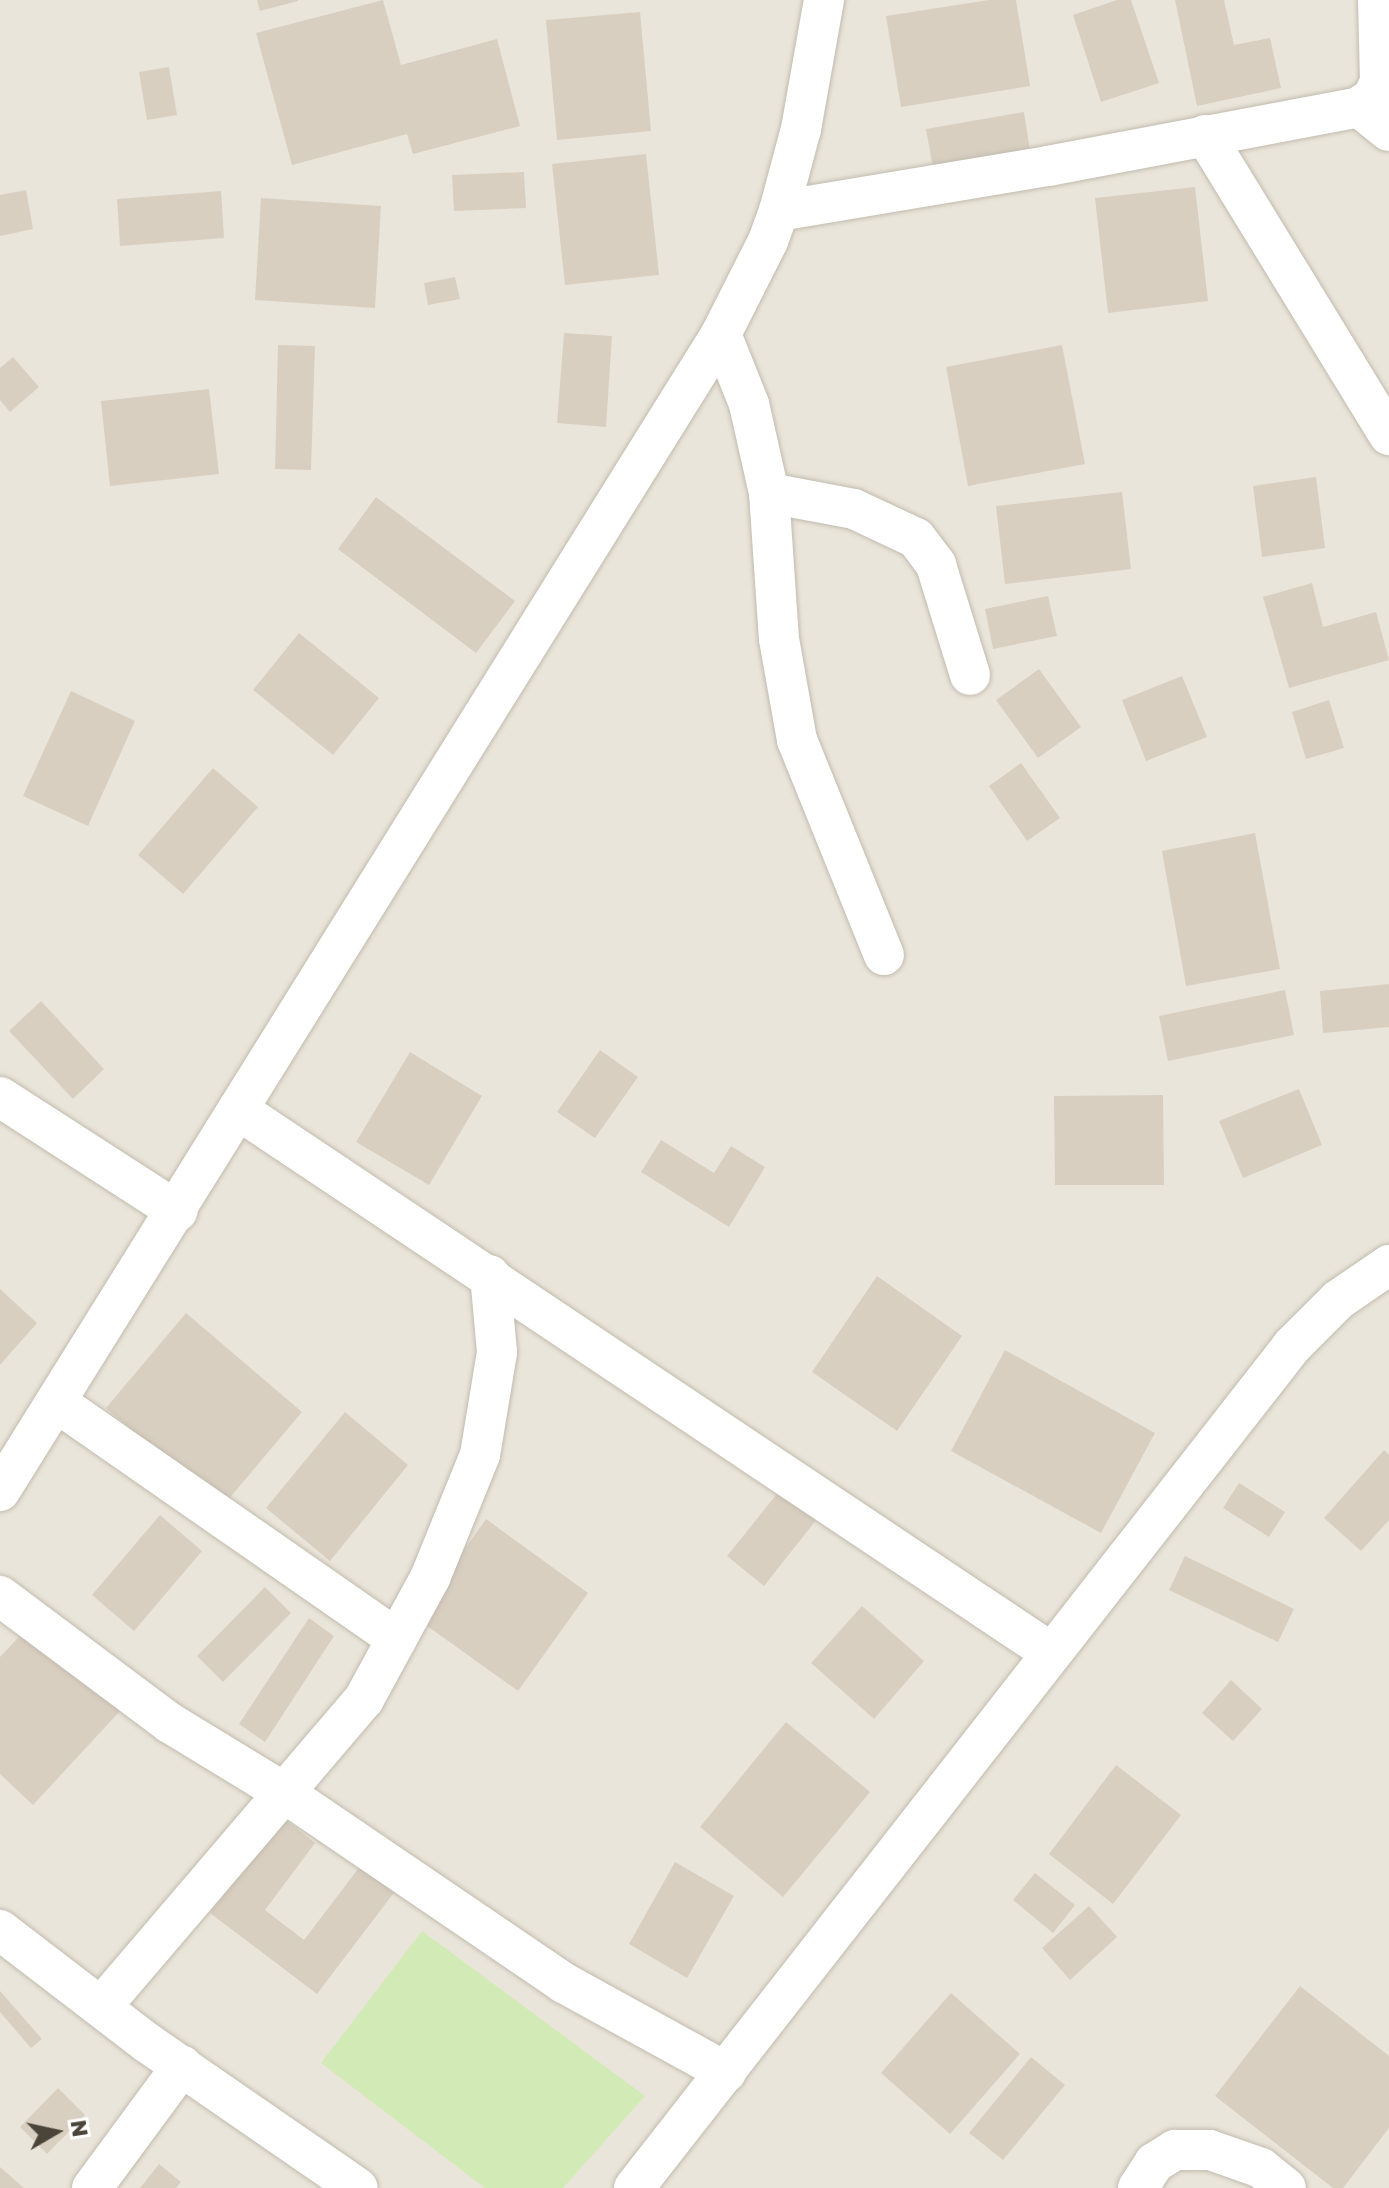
<!DOCTYPE html>
<style>
body{margin:0}
#map{position:relative;width:1389px;height:2188px;overflow:hidden;background:#f6f3ec;font-family:"Golos Text",sans-serif}
div>[style]{position:absolute}
[style*='--x']{left:calc(var(--x)*1px);top:calc(var(--y)*1px);width:calc(var(--w)*1px);rotate:calc(var(--a)*1deg)}
.residential>*{inset:0;background:#eae5da}
.green>*{inset:0;background:#d2eab5}
.building>*{inset:0;background:#d8cfc1}
.roads{filter:drop-shadow(0 0 2px #c2bbae) drop-shadow(0 0 2px #c2bbae)}
.minor>*{height:40px;margin:-20px;padding:0 20px;transform-origin:20px;border-radius:20px;background:#fff}
span{translate:-50% -50%;white-space:nowrap;text-align:center;line-height:1.15;-webkit-text-stroke:7px #fff;paint-order:stroke}
.north{position:absolute;left:16px;top:2092px;width:80px;height:80px;-webkit-text-stroke:6px #fff;paint-order:stroke;rotate:81deg;font-size:22px;font-weight:700;line-height:32px;text-align:center;color:#4b4439}
.north::after{content:'';display:block;margin:auto;width:28px;height:36px;background:#4b4439;clip-path:polygon(50% 0,100% 100%,50% 72%,0 100%)}
</style>
<div id="map">
<div class="residential">
<div style="clip-path:polygon(0 0,1389px 0,1389px 2188px,0 2188px)"></div>
</div>
<div class="green">
<div style="clip-path:polygon(422px 1931px,645px 2096px,563px 2188px,485px 2188px,321px 2063px)"></div>
</div>
<div class="building">
<div style="clip-path:polygon(257px 0,298px 0,298px 1px,260px 11px)"></div>
<div style="clip-path:polygon(383px 0,401px 65px,497px 39px,520px 126px,413px 154px,407px 134px,292px 165px,256px 33px)"></div>
<div style="clip-path:polygon(989px 0,1016px 0,1030px 86px,901px 107px,886px 16px)"></div>
<div style="clip-path:polygon(1117px 0,1131px 0,1159px 83px,1101px 102px,1073px 15px)"></div>
<div style="clip-path:polygon(1175px 0,1224px 0,1234px 45px,1270px 38px,1281px 88px,1197px 106px)"></div>
<div style="clip-path:polygon(640px 12px,651px 131px,557px 140px,546px 20px)"></div>
<div style="clip-path:polygon(169px 67px,177px 115px,147px 120px,139px 72px)"></div>
<div style="clip-path:polygon(1024px 112px,1031px 157px,934px 174px,926px 129px)"></div>
<div style="clip-path:polygon(646px 154px,659px 275px,565px 285px,552px 164px)"></div>
<div style="clip-path:polygon(524px 172px,526px 208px,454px 211px,452px 175px)"></div>
<div style="clip-path:polygon(1195px 187px,1208px 301px,1108px 313px,1095px 198px)"></div>
<div style="clip-path:polygon(26px 190px,33px 229px,0 236px,0 195px)"></div>
<div style="clip-path:polygon(221px 191px,224px 238px,120px 246px,117px 199px)"></div>
<div style="clip-path:polygon(261px 198px,381px 206px,375px 308px,255px 300px)"></div>
<div style="clip-path:polygon(455px 277px,460px 299px,428px 305px,424px 283px)"></div>
<div style="clip-path:polygon(564px 333px,612px 336px,606px 427px,557px 423px)"></div>
<div style="clip-path:polygon(278px 345px,315px 346px,311px 470px,275px 469px)"></div>
<div style="clip-path:polygon(1062px 345px,1085px 464px,968px 486px,946px 367px)"></div>
<div style="clip-path:polygon(13px 357px,39px 387px,10px 412px,0 400px,0 368px)"></div>
<div style="clip-path:polygon(209px 389px,219px 474px,110px 486px,101px 401px)"></div>
<div style="clip-path:polygon(1316px 477px,1325px 548px,1262px 557px,1253px 486px)"></div>
<div style="clip-path:polygon(1122px 492px,1131px 569px,1005px 584px,996px 506px)"></div>
<div style="clip-path:polygon(376px 497px,515px 601px,476px 653px,338px 549px)"></div>
<div style="clip-path:polygon(1312px 583px,1323px 627px,1376px 612px,1389px 660px,1289px 688px,1263px 597px)"></div>
<div style="clip-path:polygon(1048px 596px,1057px 636px,993px 649px,985px 609px)"></div>
<div style="clip-path:polygon(299px 633px,379px 698px,333px 755px,253px 690px)"></div>
<div style="clip-path:polygon(1039px 669px,1081px 727px,1038px 758px,996px 700px)"></div>
<div style="clip-path:polygon(1182px 676px,1207px 737px,1146px 761px,1122px 700px)"></div>
<div style="clip-path:polygon(71px 691px,135px 721px,88px 826px,23px 796px)"></div>
<div style="clip-path:polygon(1329px 700px,1344px 748px,1306px 759px,1292px 712px)"></div>
<div style="clip-path:polygon(1021px 763px,1060px 818px,1027px 841px,989px 786px)"></div>
<div style="clip-path:polygon(213px 768px,258px 807px,183px 894px,138px 855px)"></div>
<div style="clip-path:polygon(1255px 833px,1280px 969px,1186px 986px,1162px 851px)"></div>
<div style="clip-path:polygon(1389px 984px,1389px 1027px,1323px 1033px,1320px 991px)"></div>
<div style="clip-path:polygon(1285px 990px,1294px 1035px,1168px 1061px,1159px 1016px)"></div>
<div style="clip-path:polygon(41px 1001px,104px 1069px,73px 1099px,9px 1031px)"></div>
<div style="clip-path:polygon(600px 1050px,638px 1077px,595px 1138px,557px 1112px)"></div>
<div style="clip-path:polygon(410px 1052px,482px 1096px,429px 1185px,356px 1142px)"></div>
<div style="clip-path:polygon(1299px 1089px,1322px 1145px,1243px 1178px,1219px 1121px)"></div>
<div style="clip-path:polygon(1163px 1095px,1164px 1185px,1055px 1185px,1054px 1096px)"></div>
<div style="clip-path:polygon(661px 1140px,714px 1173px,731px 1146px,765px 1167px,729px 1227px,641px 1172px)"></div>
<div style="clip-path:polygon(877px 1276px,962px 1336px,897px 1431px,812px 1372px)"></div>
<div style="clip-path:polygon(0 1289px,37px 1323px,0 1365px)"></div>
<div style="clip-path:polygon(186px 1313px,302px 1412px,222px 1507px,106px 1408px)"></div>
<div style="clip-path:polygon(1005px 1350px,1155px 1433px,1101px 1533px,951px 1451px)"></div>
<div style="clip-path:polygon(345px 1412px,408px 1465px,330px 1561px,266px 1508px)"></div>
<div style="clip-path:polygon(1384px 1450px,1389px 1455px,1389px 1520px,1361px 1551px,1324px 1518px)"></div>
<div style="clip-path:polygon(1239px 1483px,1285px 1512px,1269px 1537px,1223px 1508px)"></div>
<div style="clip-path:polygon(781px 1489px,817px 1519px,764px 1586px,727px 1556px)"></div>
<div style="clip-path:polygon(160px 1515px,202px 1551px,134px 1631px,92px 1595px)"></div>
<div style="clip-path:polygon(486px 1519px,588px 1593px,518px 1691px,416px 1618px)"></div>
<div style="clip-path:polygon(1185px 1556px,1294px 1609px,1278px 1642px,1169px 1590px)"></div>
<div style="clip-path:polygon(265px 1587px,291px 1613px,223px 1682px,197px 1656px)"></div>
<div style="clip-path:polygon(862px 1606px,924px 1661px,874px 1719px,811px 1663px)"></div>
<div style="clip-path:polygon(309px 1618px,334px 1636px,265px 1742px,239px 1724px)"></div>
<div style="clip-path:polygon(31px 1624px,121px 1710px,33px 1805px,0 1774px,0 1657px)"></div>
<div style="clip-path:polygon(1231px 1680px,1262px 1709px,1233px 1741px,1202px 1713px)"></div>
<div style="clip-path:polygon(786px 1722px,870px 1792px,783px 1897px,700px 1827px)"></div>
<div style="clip-path:polygon(1116px 1765px,1181px 1815px,1113px 1904px,1049px 1854px)"></div>
<div style="clip-path:polygon(282px 1817px,315px 1843px,265px 1910px,304px 1940px,364px 1861px,399px 1886px,317px 1994px,210px 1913px)"></div>
<div style="clip-path:polygon(675px 1862px,734px 1896px,687px 1978px,629px 1944px)"></div>
<div style="clip-path:polygon(1035px 1873px,1075px 1905px,1053px 1933px,1013px 1900px)"></div>
<div style="clip-path:polygon(1089px 1906px,1117px 1937px,1070px 1980px,1042px 1948px)"></div>
<div style="clip-path:polygon(1300px 1986px,1389px 2056px,1389px 2128px,1343px 2188px,1333px 2188px,1215px 2096px)"></div>
<div style="clip-path:polygon(0 1991px,42px 2039px,31px 2048px,0 2012px)"></div>
<div style="clip-path:polygon(951px 1993px,1020px 2054px,950px 2134px,881px 2073px)"></div>
<div style="clip-path:polygon(1031px 2057px,1065px 2085px,1003px 2160px,969px 2133px)"></div>
<div style="clip-path:polygon(58px 2088px,85px 2115px,47px 2154px,20px 2127px)"></div>
<div style="clip-path:polygon(159px 2164px,181px 2182px,176px 2188px,140px 2188px)"></div>
<div style="clip-path:polygon(0 2167px,24px 2188px,0 2188px)"></div>
</div>
<div class="roads">
<div class="minor">
<div style="--x:1359;--y:107;--w:38;--a:39"></div>
<div style="--x:1205;--y:135;--w:352;--a:58.5"></div>
<div style="--x:779;--y:211;--w:273;--a:-9.5"></div>
<div style="--x:1048;--y:166;--w:317;--a:-10.7"></div>
<div style="--x:1359;--y:107;--w:16;--a:-35"></div>
<div style="--x:1372;--y:98;--w:18;--a:-63"></div>
<div style="--x:1380;--y:82;--w:82;--a:-91.4"></div>
<div style="--x:721;--y:334;--w:75;--a:68.2"></div>
<div style="--x:749;--y:404;--w:91;--a:77.3"></div>
<div style="--x:769;--y:493;--w:146;--a:86.1"></div>
<div style="--x:779;--y:639;--w:103;--a:79.9"></div>
<div style="--x:797;--y:740;--w:232;--a:68"></div>
<div style="--x:769;--y:493;--w:86;--a:10.7"></div>
<div style="--x:854;--y:509;--w:68;--a:25.1"></div>
<div style="--x:916;--y:538;--w:34;--a:53"></div>
<div style="--x:936;--y:565;--w:115;--a:72.8"></div>
<div style="--x:0;--y:1097;--w:211;--a:32.8"></div>
<div style="--x:240;--y:1111;--w:974;--a:33.74"></div>
<div style="--x:56;--y:1402;--w:415;--a:34.8"></div>
<div style="--x:0;--y:1491;--w:1363;--a:-58.07"></div>
<div style="--x:721;--y:334;--w:104;--a:-63.2"></div>
<div style="--x:768;--y:241;--w:32;--a:-70"></div>
<div style="--x:779;--y:211;--w:85;--a:-75"></div>
<div style="--x:801;--y:129;--w:131;--a:-79.9"></div>
<div style="--x:0;--y:1596;--w:212;--a:36.8"></div>
<div style="--x:170;--y:1723;--w:132;--a:31.4"></div>
<div style="--x:283;--y:1792;--w:340;--a:34.2"></div>
<div style="--x:564;--y:1983;--w:185;--a:28.8"></div>
<div style="--x:0;--y:1930;--w:184;--a:37.5"></div>
<div style="--x:146;--y:2042;--w:257;--a:34.6"></div>
<div style="--x:101;--y:2007;--w:405;--a:-49.5"></div>
<div style="--x:364;--y:1699;--w:138;--a:-61.4"></div>
<div style="--x:430;--y:1578;--w:133;--a:-67.9"></div>
<div style="--x:480;--y:1455;--w:104;--a:-80.6"></div>
<div style="--x:497;--y:1352;--w:77;--a:-95.2"></div>
<div style="--x:92;--y:2188;--w:152;--a:-53.6"></div>
<div style="--x:634;--y:2188;--w:1069;--a:-51.99"></div>
<div style="--x:1292;--y:1346;--w:65;--a:-45"></div>
<div style="--x:1338;--y:1300;--w:62;--a:-34.5"></div>
<div style="--x:1138;--y:2188;--w:30;--a:-57"></div>
<div style="--x:1154;--y:2163;--w:25;--a:-32"></div>
<div style="--x:1175;--y:2150;--w:35;--a:0"></div>
<div style="--x:1210;--y:2150;--w:54;--a:19.4"></div>
<div style="--x:1261;--y:2168;--w:32;--a:39"></div>
</div>
</div>
<div class="north">N</div>
</div>
